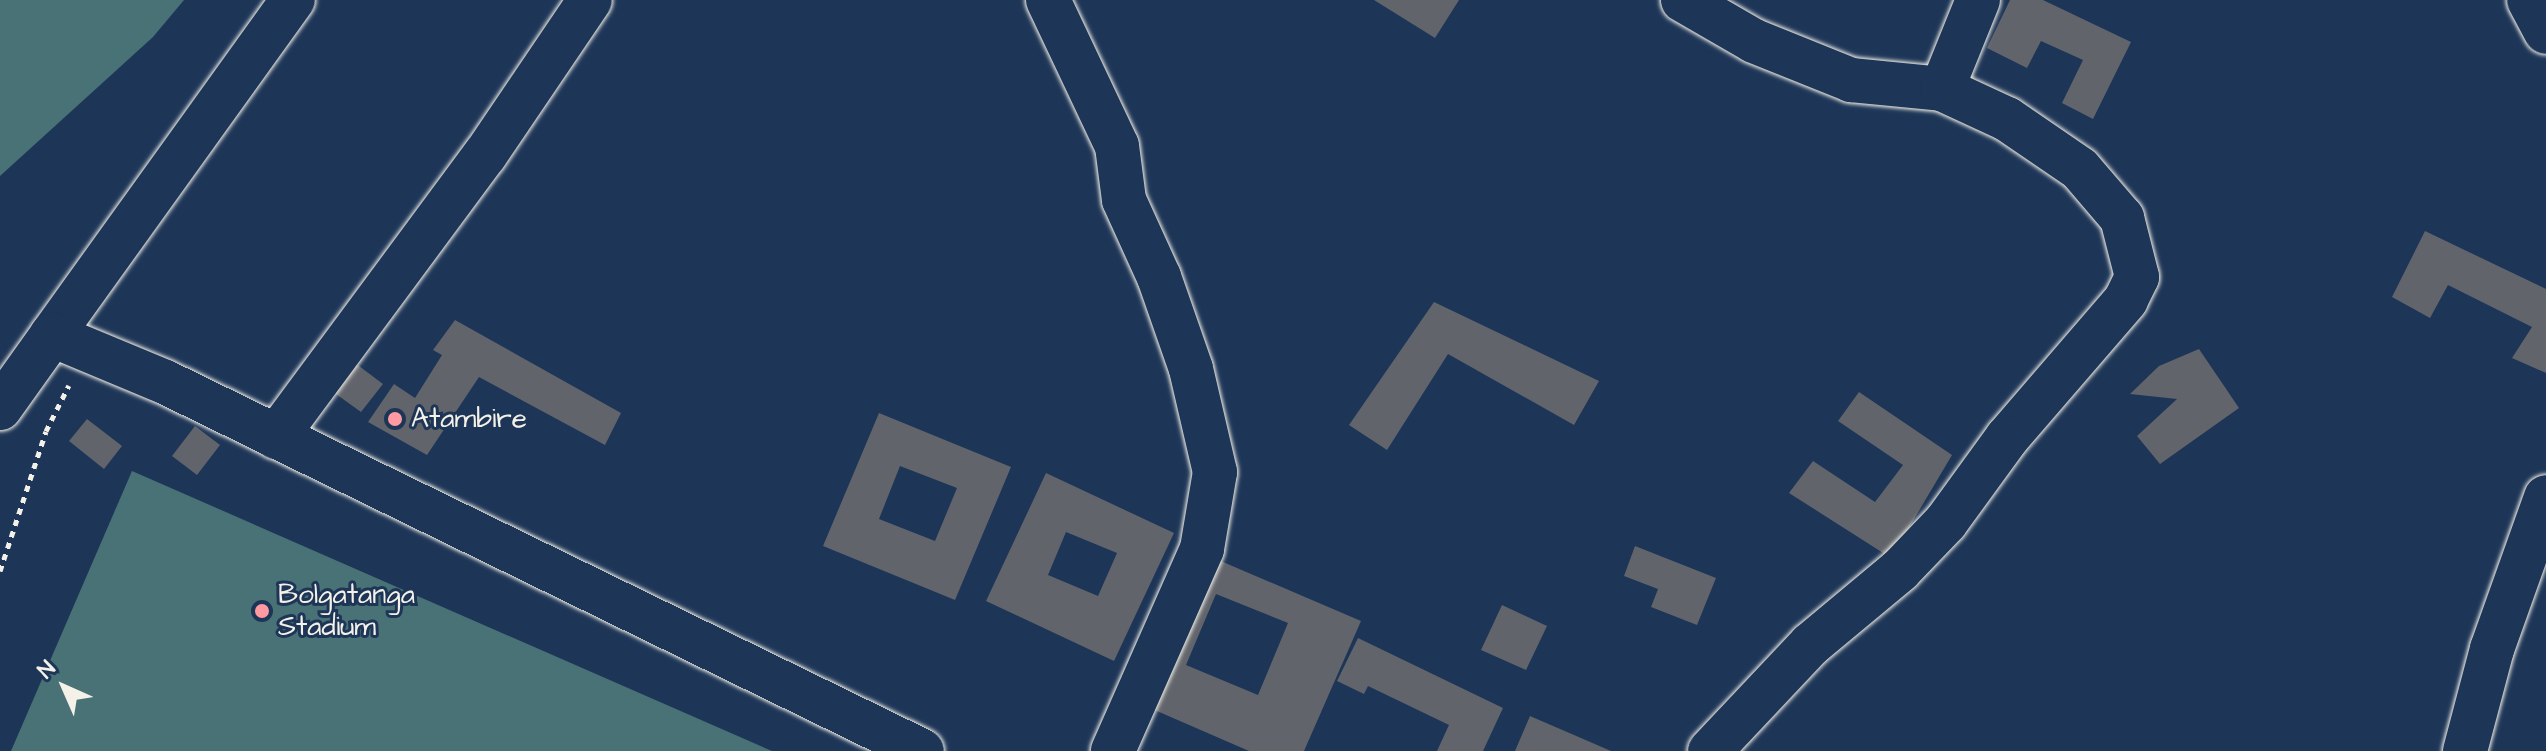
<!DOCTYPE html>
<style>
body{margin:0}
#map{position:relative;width:2546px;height:751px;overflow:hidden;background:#1d3557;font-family:"Architects Daughter",sans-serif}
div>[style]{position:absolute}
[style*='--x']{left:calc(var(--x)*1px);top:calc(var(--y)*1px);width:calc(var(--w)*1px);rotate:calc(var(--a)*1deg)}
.green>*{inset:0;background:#497277}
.building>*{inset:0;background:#61646b}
.path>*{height:5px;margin-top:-2.5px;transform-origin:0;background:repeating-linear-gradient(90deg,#f4f1e8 0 6px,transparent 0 12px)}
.roads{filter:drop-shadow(0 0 2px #f4f1e8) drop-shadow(0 0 2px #f4f1e8)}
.minor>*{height:44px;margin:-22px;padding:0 22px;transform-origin:22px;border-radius:22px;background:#1d3557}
.dots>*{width:22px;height:22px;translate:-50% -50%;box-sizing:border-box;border:4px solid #1d3557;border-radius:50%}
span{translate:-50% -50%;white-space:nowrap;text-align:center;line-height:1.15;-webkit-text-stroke:6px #1d3557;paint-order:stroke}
.poi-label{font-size:28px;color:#f4f1e8}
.left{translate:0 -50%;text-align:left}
.north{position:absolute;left:24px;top:647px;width:80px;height:80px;-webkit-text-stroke:6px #1d3557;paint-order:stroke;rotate:315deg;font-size:22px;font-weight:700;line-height:32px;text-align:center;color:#f4f1e8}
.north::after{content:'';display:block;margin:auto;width:28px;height:36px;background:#f4f1e8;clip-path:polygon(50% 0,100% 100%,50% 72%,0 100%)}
</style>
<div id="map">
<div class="green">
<div style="clip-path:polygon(0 0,184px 0,153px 37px,0 176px)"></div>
<div style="clip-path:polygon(132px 471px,772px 751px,11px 751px)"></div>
</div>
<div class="building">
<div style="clip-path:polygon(1374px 0,1459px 0,1435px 38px)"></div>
<div style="clip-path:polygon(2010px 0,2043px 0,2131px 42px,2093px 119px,2062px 103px,2083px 60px,2041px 41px,2027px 68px,1987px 48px)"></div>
<div style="clip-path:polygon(2425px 231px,2546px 289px,2546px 373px,2512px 358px,2532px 327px,2448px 285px,2430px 318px,2392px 297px)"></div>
<div style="clip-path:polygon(1434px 302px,1599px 381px,1574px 425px,1448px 354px,1387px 450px,1349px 425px)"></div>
<div style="clip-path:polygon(455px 320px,621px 413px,605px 445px,479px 377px,427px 455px,368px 422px,394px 384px,415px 398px,442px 355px,433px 350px)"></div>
<div style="clip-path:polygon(2199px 349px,2239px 408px,2160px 464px,2137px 436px,2177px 399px,2130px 394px,2159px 366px)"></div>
<div style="clip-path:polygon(351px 360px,383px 384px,361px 412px,329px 389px)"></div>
<div style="clip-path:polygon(1859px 392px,1952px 455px,1891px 558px,1789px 493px,1813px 461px,1875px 502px,1903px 465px,1838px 421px)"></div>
<div style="clip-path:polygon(evenodd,879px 413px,1011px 467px,955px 600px,823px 546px,879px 413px,900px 466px,957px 488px,935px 541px,879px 519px,900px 466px)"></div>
<div style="clip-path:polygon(87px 419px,122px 446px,104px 469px,69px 441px)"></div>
<div style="clip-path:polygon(195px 426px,220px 445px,197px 475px,172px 456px)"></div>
<div style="clip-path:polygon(evenodd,1046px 473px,1174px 533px,1114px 661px,986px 601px,1046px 473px,1066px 532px,1117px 553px,1098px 596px,1048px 575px,1066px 532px)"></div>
<div style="clip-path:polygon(1635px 546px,1716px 578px,1697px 625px,1651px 607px,1658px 589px,1624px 576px)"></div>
<div style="clip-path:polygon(evenodd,1216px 559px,1361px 621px,1304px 751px,1249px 751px,1150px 708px,1216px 559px,1216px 594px,1288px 623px,1258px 695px,1186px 665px,1216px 594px)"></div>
<div style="clip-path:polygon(1502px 605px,1547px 626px,1526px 670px,1481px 650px)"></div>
<div style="clip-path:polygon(1358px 638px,1503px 708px,1483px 751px,1437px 751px,1449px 725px,1368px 686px,1364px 694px,1337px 681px)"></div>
<div style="clip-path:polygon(1530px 716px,1611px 751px,1515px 751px)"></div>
</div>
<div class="path">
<div style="--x:0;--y:571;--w:147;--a:-71.8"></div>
<div style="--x:46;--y:431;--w:51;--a:-63.4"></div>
</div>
<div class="roads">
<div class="minor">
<div style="--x:1048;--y:0;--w:161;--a:64.7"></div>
<div style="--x:1117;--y:146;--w:54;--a:82.6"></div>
<div style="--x:1124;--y:200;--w:85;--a:65.6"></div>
<div style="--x:1159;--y:277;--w:97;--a:70.8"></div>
<div style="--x:1191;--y:369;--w:106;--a:76.9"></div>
<div style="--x:1215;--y:472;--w:78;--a:99.6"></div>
<div style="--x:1202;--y:549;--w:221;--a:113.8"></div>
<div style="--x:1683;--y:0;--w:82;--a:30"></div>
<div style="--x:1754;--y:41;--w:105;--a:21.9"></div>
<div style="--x:1851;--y:80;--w:91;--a:5.6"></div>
<div style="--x:1942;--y:89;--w:72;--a:24.8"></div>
<div style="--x:2007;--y:119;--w:88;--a:34.4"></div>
<div style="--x:2080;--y:169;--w:65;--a:49.4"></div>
<div style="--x:2122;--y:218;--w:61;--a:75.7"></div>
<div style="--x:2137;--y:277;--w:25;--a:116"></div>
<div style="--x:2126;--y:300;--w:182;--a:130.8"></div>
<div style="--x:2007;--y:438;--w:104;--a:126"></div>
<div style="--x:1946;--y:522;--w:66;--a:133.8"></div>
<div style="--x:1900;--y:570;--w:117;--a:140.2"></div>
<div style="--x:1810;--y:645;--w:146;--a:133.3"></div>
<div style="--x:2529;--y:0;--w:36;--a:62"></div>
<div style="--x:1942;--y:89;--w:96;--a:-68"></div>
<div style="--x:52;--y:335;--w:413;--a:-54.3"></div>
<div style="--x:0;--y:408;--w:90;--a:-54.5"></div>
<div style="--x:52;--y:335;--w:122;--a:22.6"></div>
<div style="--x:165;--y:382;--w:842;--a:25.99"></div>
<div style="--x:276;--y:437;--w:351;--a:-53.5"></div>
<div style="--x:485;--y:155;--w:187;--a:-55.9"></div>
<div style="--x:2465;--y:751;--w:106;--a:-75.2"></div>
<div style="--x:2492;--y:649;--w:161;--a:-70.4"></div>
</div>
</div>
<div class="dots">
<div style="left:395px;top:419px;background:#ff9aa2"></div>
<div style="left:262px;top:611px;background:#ff9aa2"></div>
</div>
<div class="poi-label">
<span class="left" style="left:411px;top:419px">Atambire</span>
<span class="left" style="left:278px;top:611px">Bolgatanga<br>Stadium</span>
</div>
<div class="north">N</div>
</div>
